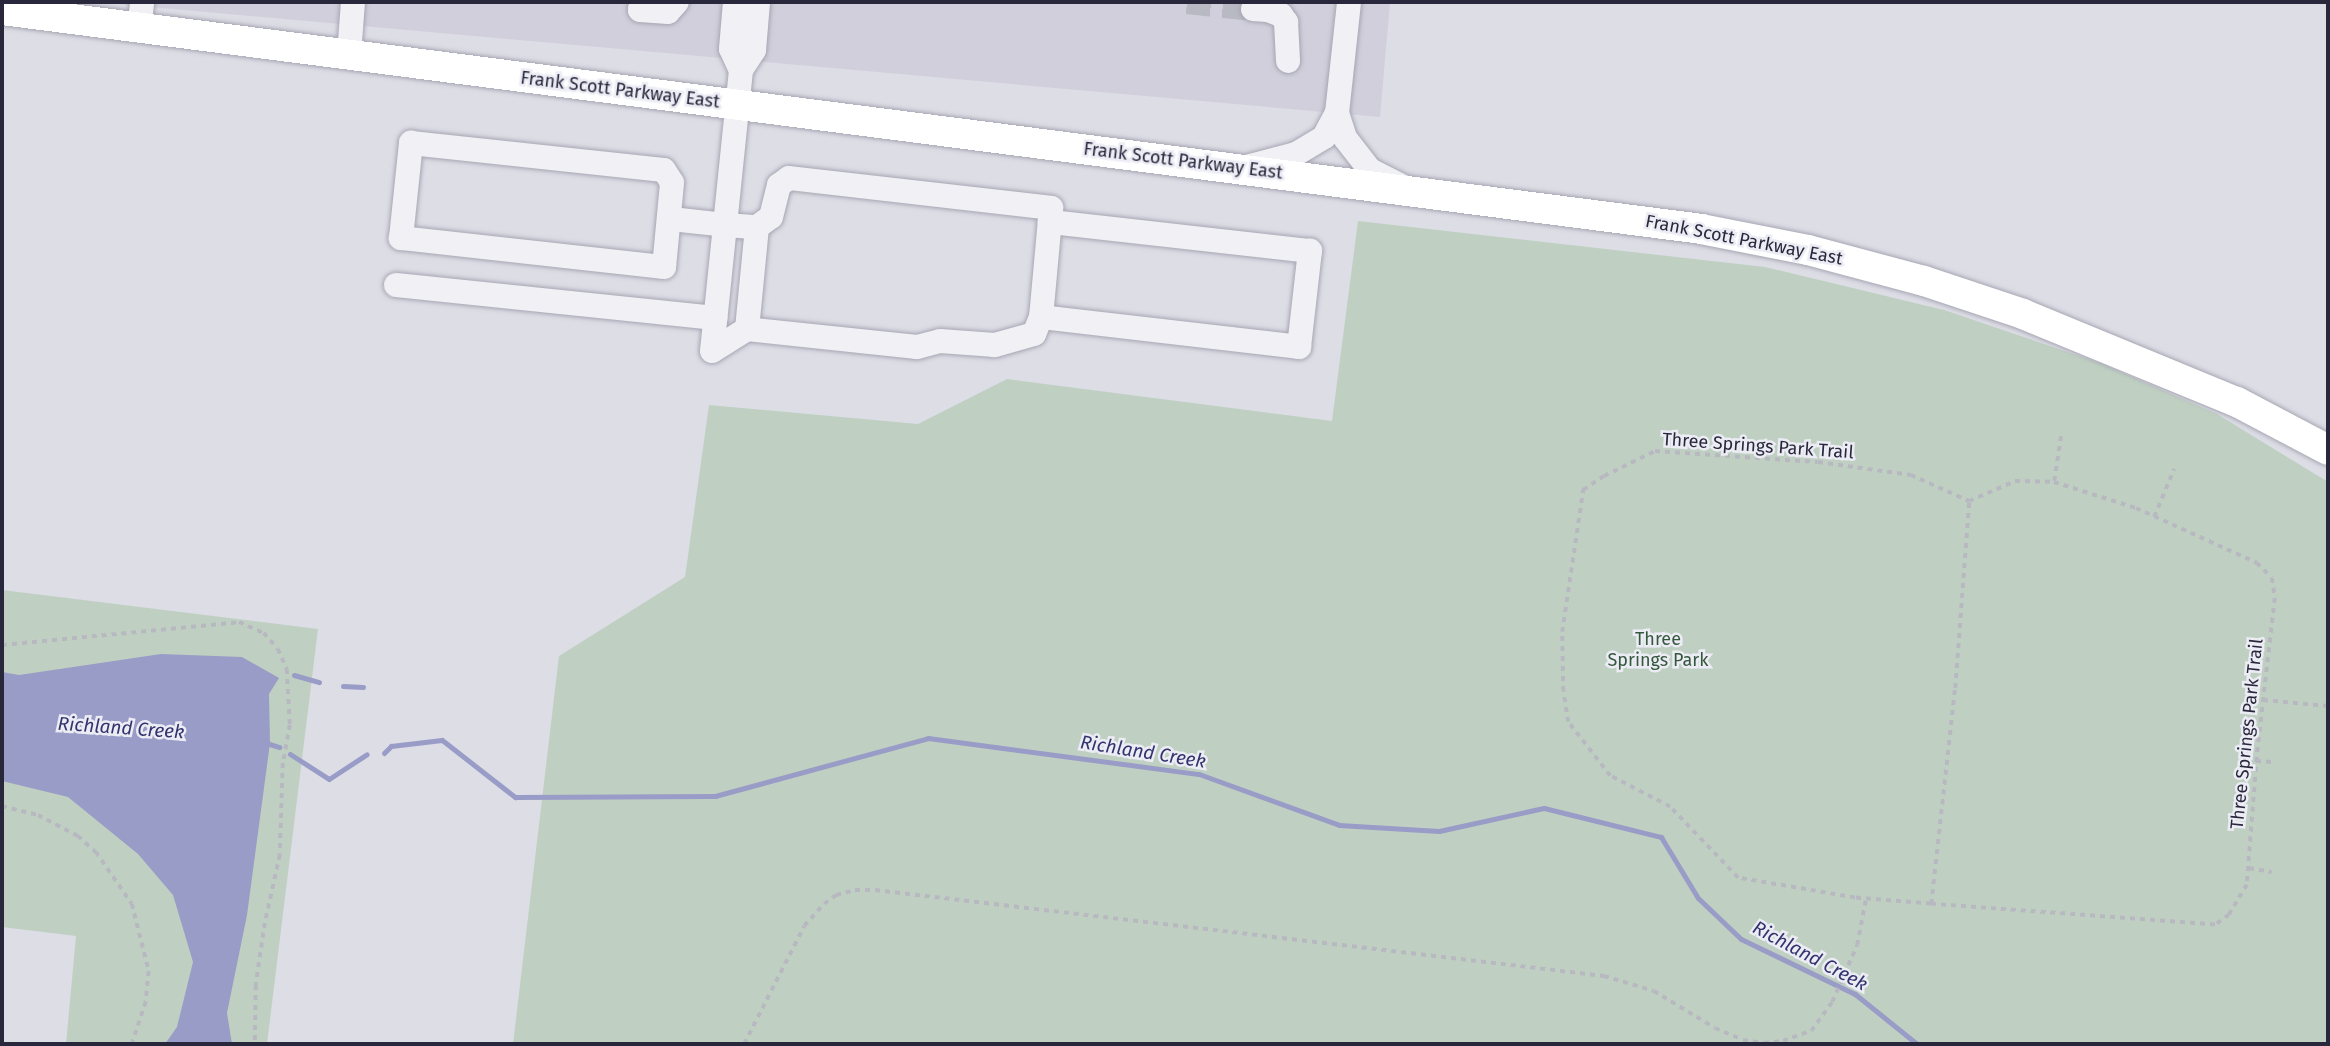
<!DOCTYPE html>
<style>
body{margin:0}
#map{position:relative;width:2330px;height:1046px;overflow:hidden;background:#dddde6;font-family:"Fira Sans",sans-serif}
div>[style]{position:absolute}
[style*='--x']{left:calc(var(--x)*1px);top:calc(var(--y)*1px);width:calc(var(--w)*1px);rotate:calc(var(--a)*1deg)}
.built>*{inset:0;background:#d0cfdb}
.green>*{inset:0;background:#bfd0c2}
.water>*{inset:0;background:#999cc6}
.stream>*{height:5px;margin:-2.5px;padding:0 2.5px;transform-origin:2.5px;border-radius:2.5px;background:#999cc6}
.minor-tunnel>*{height:24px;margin-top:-12px;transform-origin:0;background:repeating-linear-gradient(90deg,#b9b9c4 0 24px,transparent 0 36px)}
.path>*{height:3.5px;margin-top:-1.75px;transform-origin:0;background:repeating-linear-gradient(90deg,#b8b8c1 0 5px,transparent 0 10px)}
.roads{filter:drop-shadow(0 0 2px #a7a6b3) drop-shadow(0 0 2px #a7a6b3)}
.minor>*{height:24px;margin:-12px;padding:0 12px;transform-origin:12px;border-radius:12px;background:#f0f0f5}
.major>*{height:30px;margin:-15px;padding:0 15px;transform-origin:15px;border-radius:15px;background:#fff}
span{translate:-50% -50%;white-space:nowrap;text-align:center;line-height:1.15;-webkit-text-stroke:5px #ececf4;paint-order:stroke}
.street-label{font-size:18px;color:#29273c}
.park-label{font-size:18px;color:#35573d}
.water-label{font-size:19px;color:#33346e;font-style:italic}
.frame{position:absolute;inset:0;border:4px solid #29273c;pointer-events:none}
</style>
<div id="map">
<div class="built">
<div style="clip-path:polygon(95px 2px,1390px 2px,1380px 117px)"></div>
</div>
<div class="green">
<div style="clip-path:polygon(1358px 221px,1765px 267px,1944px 310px,2100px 363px,2217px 414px,2328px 482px,2328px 1044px,513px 1044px,559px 656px,685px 577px,709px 405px,918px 424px,1007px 379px,1332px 421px)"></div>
<div style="clip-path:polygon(2px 590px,318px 629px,267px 1044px,66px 1044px,76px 936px,2px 927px)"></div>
</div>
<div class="water">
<div style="clip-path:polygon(161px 654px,242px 657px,279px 678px,269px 694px,270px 743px,247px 915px,227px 1013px,232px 1044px,165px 1044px,177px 1027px,193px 962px,173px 895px,138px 854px,68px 797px,2px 781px,2px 672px,19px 675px)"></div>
</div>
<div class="stream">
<div style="--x:294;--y:675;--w:26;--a:16"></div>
<div style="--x:343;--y:686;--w:20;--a:3"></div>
<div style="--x:266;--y:743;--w:14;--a:17"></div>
<div style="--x:384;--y:753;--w:10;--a:-45"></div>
<div style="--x:391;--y:746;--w:51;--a:-6.7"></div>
<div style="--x:442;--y:740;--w:93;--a:38"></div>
<div style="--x:515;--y:797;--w:200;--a:-0.3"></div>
<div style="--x:715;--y:796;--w:221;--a:-15.2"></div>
<div style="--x:928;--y:738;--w:273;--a:7.6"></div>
<div style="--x:1199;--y:774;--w:149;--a:20"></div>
<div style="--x:1339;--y:825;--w:100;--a:3.4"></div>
<div style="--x:1439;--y:831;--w:107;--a:-12.4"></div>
<div style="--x:1544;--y:808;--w:121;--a:13.9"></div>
<div style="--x:1661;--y:837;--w:71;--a:58.8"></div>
<div style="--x:1698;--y:898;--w:59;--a:43.6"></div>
<div style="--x:1741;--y:939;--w:127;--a:25.8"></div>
<div style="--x:1855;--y:994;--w:80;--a:38.9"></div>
<div style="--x:290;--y:754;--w:46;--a:32.7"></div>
<div style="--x:329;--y:779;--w:45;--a:-33.3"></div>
</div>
<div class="minor-tunnel">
<div style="--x:1187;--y:2;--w:66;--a:6.1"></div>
</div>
<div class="path">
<div style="--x:1655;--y:451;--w:163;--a:3.9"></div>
<div style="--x:1818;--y:462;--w:94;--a:8"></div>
<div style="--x:1911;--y:475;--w:64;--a:24.1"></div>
<div style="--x:1969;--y:501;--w:50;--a:-23.5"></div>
<div style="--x:2015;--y:481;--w:39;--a:1"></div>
<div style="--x:2054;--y:482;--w:86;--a:17.6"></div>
<div style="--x:2136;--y:508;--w:133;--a:24.4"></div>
<div style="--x:2257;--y:563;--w:21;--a:45"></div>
<div style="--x:2272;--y:578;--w:20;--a:81"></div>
<div style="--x:2275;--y:598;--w:160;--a:96.5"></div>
<div style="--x:2257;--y:757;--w:128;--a:94.5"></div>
<div style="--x:2247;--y:885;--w:35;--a:121"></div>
<div style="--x:2229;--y:915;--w:17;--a:144"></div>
<div style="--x:2215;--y:925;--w:285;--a:-175.8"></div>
<div style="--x:1931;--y:904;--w:76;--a:-175.5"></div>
<div style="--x:1855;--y:898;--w:119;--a:-170.3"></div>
<div style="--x:1738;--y:878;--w:98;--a:-133.8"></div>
<div style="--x:1670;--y:807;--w:68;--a:-152.7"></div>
<div style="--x:1610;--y:776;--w:68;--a:-127.9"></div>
<div style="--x:1568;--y:722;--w:31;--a:-99"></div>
<div style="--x:1563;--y:691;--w:59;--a:-91"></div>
<div style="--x:1562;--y:632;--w:144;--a:-81.6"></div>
<div style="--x:1583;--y:490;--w:25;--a:-34"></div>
<div style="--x:1604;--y:476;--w:57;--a:-26.1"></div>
<div style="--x:2054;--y:481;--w:47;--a:-81.3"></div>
<div style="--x:2154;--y:517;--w:52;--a:-67.4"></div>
<div style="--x:2;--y:645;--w:238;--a:-5.5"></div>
<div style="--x:239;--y:622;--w:27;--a:24"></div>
<div style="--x:264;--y:633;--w:21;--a:49"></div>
<div style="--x:278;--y:649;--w:22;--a:66"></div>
<div style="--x:287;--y:669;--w:56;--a:86.9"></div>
<div style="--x:290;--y:725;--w:39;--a:100"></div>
<div style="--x:283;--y:763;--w:92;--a:91.9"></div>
<div style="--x:280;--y:855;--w:70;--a:102.4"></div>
<div style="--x:265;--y:923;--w:63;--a:98.3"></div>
<div style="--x:256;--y:985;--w:59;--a:91"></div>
<div style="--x:2263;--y:700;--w:65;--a:5.3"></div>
<div style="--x:2256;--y:761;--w:17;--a:3"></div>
<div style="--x:2;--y:806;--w:37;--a:14"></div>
<div style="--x:38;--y:815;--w:45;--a:27.7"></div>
<div style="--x:78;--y:836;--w:24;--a:42"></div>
<div style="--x:96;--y:852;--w:63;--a:55.3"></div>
<div style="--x:132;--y:904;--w:69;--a:75.8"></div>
<div style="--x:149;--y:971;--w:31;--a:96"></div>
<div style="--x:146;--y:1002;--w:44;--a:108.4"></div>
<div style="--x:2249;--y:868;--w:23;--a:10"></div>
<div style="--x:1931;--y:904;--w:217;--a:-83.7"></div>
<div style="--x:1955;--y:688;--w:188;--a:-85.7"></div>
<div style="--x:744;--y:1044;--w:132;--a:-63"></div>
<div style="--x:804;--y:926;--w:30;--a:-48"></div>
<div style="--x:824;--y:904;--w:15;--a:-37"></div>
<div style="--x:836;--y:895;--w:20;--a:-15"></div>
<div style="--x:855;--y:890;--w:20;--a:0"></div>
<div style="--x:875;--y:890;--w:734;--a:6.73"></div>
<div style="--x:1604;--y:976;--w:52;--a:16.7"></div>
<div style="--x:1654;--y:991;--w:71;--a:31.2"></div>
<div style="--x:1715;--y:1028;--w:30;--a:23"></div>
<div style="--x:1743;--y:1040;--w:21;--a:8"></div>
<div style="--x:1764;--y:1043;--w:19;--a:-6"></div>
<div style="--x:1783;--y:1041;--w:30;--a:-20"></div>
<div style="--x:1811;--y:1031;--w:36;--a:-54"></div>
<div style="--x:1832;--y:1002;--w:62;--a:-66.3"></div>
<div style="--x:1857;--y:945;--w:48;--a:-79.2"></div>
</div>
<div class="roads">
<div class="minor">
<div style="--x:641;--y:2;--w:8;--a:97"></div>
<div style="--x:640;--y:10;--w:28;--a:4"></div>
<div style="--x:668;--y:12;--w:13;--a:-48"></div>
<div style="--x:735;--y:2;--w:47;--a:94.9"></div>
<div style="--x:731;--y:49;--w:23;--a:65"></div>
<div style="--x:1253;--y:9;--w:15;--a:4"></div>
<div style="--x:1268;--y:10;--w:14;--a:21"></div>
<div style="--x:1281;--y:15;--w:9;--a:54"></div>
<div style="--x:1286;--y:22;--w:39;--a:87"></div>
<div style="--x:139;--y:28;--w:26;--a:-83"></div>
<div style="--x:349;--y:55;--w:53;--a:-85.7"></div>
<div style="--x:1337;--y:113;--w:26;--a:72"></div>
<div style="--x:1345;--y:138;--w:41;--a:52"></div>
<div style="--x:1370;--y:170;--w:37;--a:27"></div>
<div style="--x:411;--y:143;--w:254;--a:6.1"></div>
<div style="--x:664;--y:170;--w:15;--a:58"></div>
<div style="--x:672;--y:183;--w:84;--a:95.4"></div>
<div style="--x:664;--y:267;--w:265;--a:-173.7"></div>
<div style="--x:401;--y:238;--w:96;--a:-84"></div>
<div style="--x:1246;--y:167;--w:52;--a:-14.6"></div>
<div style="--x:1296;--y:154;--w:33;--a:-31"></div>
<div style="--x:1324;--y:137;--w:27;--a:-62"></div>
<div style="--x:1337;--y:113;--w:112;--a:-83.8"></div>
<div style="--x:789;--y:178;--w:264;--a:6.5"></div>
<div style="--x:1051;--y:208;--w:109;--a:95.2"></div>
<div style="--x:1041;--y:317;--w:18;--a:112"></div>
<div style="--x:1034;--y:334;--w:41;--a:164.2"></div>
<div style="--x:995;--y:345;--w:55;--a:-175.8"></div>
<div style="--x:940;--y:341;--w:24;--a:165"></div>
<div style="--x:917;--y:347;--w:171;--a:-174"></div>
<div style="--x:747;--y:329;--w:41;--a:147.8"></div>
<div style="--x:712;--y:351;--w:127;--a:-84.1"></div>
<div style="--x:725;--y:225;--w:32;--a:4"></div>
<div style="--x:757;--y:227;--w:17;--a:-36"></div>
<div style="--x:771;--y:217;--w:33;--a:-76"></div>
<div style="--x:779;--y:185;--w:12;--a:-35"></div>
<div style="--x:671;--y:219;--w:54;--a:6.3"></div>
<div style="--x:725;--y:225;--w:156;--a:-84.1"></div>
<div style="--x:741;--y:70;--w:24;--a:-57"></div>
<div style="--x:754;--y:50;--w:48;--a:-85.2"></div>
<div style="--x:396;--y:285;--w:321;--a:5.9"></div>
<div style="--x:1041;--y:317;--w:260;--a:6.6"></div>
<div style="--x:1299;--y:347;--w:97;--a:-83.5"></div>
<div style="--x:1310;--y:251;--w:262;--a:-173.6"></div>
<div style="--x:747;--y:329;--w:102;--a:-84.4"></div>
</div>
<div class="major">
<div style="--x:2;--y:10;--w:1713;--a:7.34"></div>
<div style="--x:1701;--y:229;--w:109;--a:11.1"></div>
<div style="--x:1808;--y:250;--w:120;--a:15"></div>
<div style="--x:1924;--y:281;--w:104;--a:18.4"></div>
<div style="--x:2023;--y:314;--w:231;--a:22.4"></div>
<div style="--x:2237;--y:402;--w:103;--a:27.8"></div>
</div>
</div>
<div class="street-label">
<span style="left:620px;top:90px;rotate:7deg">Frank Scott Parkway East</span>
<span style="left:1183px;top:161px;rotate:7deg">Frank Scott Parkway East</span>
<span style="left:1744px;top:240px;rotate:11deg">Frank Scott Parkway East</span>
<span style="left:1758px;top:446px;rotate:4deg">Three Springs Park Trail</span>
<span style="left:2247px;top:734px;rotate:-84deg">Three Springs Park Trail</span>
</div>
<div class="park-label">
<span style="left:1658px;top:650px">Three<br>Springs Park</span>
</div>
<div class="water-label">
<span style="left:121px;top:728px;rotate:4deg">Richland Creek</span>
<span style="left:1143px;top:752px;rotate:9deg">Richland Creek</span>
<span style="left:1810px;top:956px;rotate:28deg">Richland Creek</span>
</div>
<div class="frame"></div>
</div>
